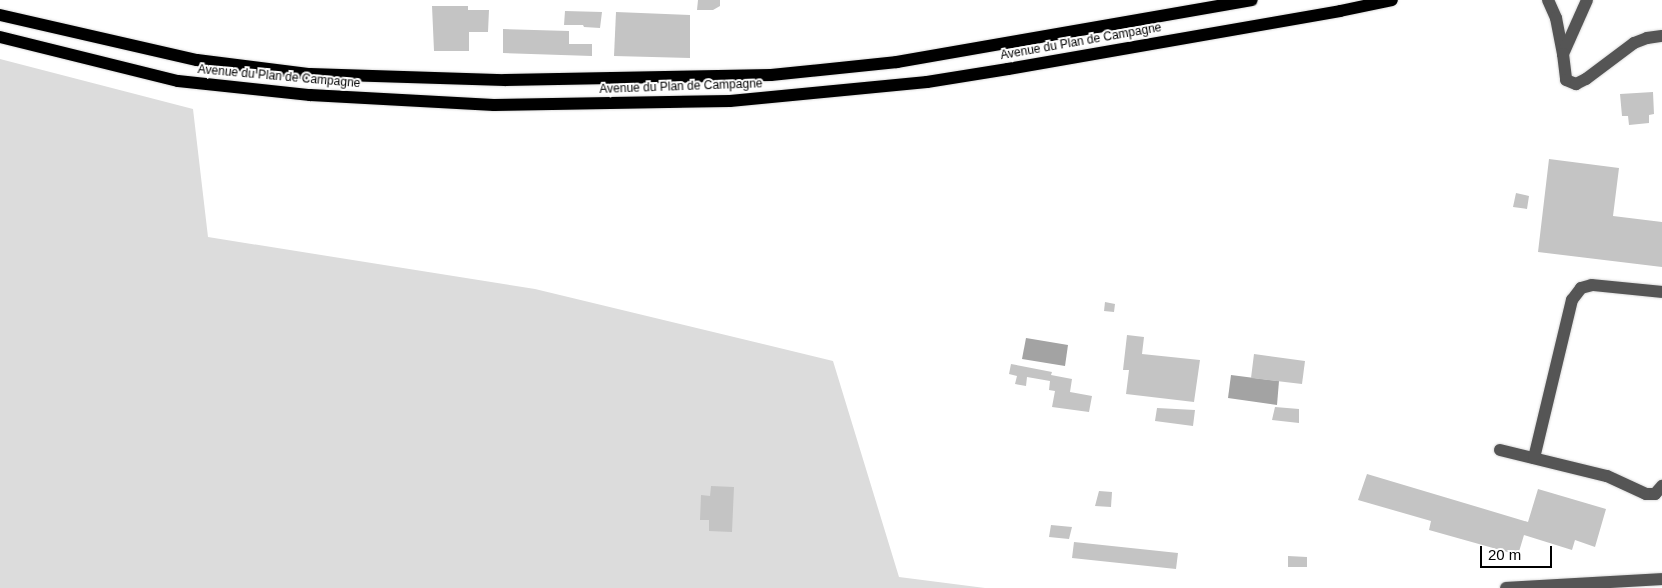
<!DOCTYPE html>
<style>
body{margin:0}
#map{position:relative;width:1662px;height:588px;overflow:hidden;background:#fff;font-family:Helvetica,sans-serif}
div>[style]{position:absolute}
[style*='--x']{left:calc(var(--x)*1px);top:calc(var(--y)*1px);width:calc(var(--w)*1px);rotate:calc(var(--a)*1deg)}
.green>*{inset:0;background:#dcdcdc}
.water>*{inset:0;background:#a3a3a3}
.building>*{inset:0;background:#c4c4c4}
.roads{filter:drop-shadow(0 0 1px #dbdbdb) drop-shadow(0 0 1px #dbdbdb)}
.minor>*{height:12px;margin:-6px;padding:0 6px;transform-origin:6px;border-radius:6px;background:#555}
.major>*{height:12px;margin:-6px;padding:0 6px;transform-origin:6px;border-radius:6px;background:#000}
span{translate:-50% -50%;white-space:nowrap;text-align:center;line-height:1.15;-webkit-text-stroke:4px #fff;paint-order:stroke}
.street-label{font-size:12px;color:#000}
.scale{position:absolute;left:1480px;top:546px;width:72px;height:22px;box-sizing:border-box;border:2px solid #000;border-top:0;padding-left:6px;font-size:15px;line-height:18px;white-space:nowrap;color:#000;-webkit-text-stroke:4px #fff;paint-order:stroke}
</style>
<div id="map">
<div class="green">
<div style="clip-path:polygon(0 59px,193px 109px,208px 237px,535px 289px,833px 361px,899px 577px,985px 588px,0 588px)"></div>
</div>
<div class="water">
<div style="clip-path:polygon(1026px 338px,1068px 345px,1065px 366px,1022px 359px)"></div>
<div style="clip-path:polygon(1231px 375px,1279px 381px,1277px 405px,1228px 398px)"></div>
</div>
<div class="building">
<div style="clip-path:polygon(698px 0,720px 0,720px 6px,713px 10px,697px 10px)"></div>
<div style="clip-path:polygon(432px 6px,468px 6px,468px 10px,489px 10px,488px 32px,469px 32px,469px 51px,434px 51px)"></div>
<div style="clip-path:polygon(565px 11px,602px 12px,600px 28px,584px 27px,583px 25px,564px 25px)"></div>
<div style="clip-path:polygon(616px 12px,690px 15px,690px 58px,614px 56px)"></div>
<div style="clip-path:polygon(503px 29px,569px 31px,569px 44px,592px 44px,592px 56px,503px 53px)"></div>
<div style="clip-path:polygon(1653px 92px,1654px 114px,1649px 115px,1649px 123px,1629px 125px,1628px 116px,1622px 116px,1620px 94px)"></div>
<div style="clip-path:polygon(1549px 159px,1619px 168px,1613px 216px,1662px 222px,1662px 267px,1538px 252px)"></div>
<div style="clip-path:polygon(1516px 193px,1529px 196px,1527px 209px,1513px 207px)"></div>
<div style="clip-path:polygon(1105px 302px,1115px 304px,1114px 312px,1104px 311px)"></div>
<div style="clip-path:polygon(1127px 335px,1144px 337px,1142px 354px,1200px 360px,1194px 402px,1126px 394px,1129px 370px,1123px 370px)"></div>
<div style="clip-path:polygon(1254px 354px,1305px 361px,1302px 384px,1251px 378px)"></div>
<div style="clip-path:polygon(1011px 364px,1052px 372px,1051px 375px,1072px 379px,1070px 392px,1092px 396px,1089px 412px,1052px 407px,1055px 391px,1049px 390px,1050px 381px,1027px 377px,1026px 386px,1015px 384px,1017px 376px,1009px 374px)"></div>
<div style="clip-path:polygon(1275px 407px,1299px 409px,1299px 423px,1272px 420px)"></div>
<div style="clip-path:polygon(1157px 408px,1195px 410px,1193px 426px,1155px 421px)"></div>
<div style="clip-path:polygon(1367px 474px,1528px 522px,1538px 489px,1606px 509px,1595px 547px,1575px 540px,1572px 550px,1524px 535px,1518px 555px,1429px 530px,1431px 521px,1358px 500px)"></div>
<div style="clip-path:polygon(711px 486px,734px 487px,732px 532px,709px 531px,709px 520px,700px 520px,701px 495px,710px 496px)"></div>
<div style="clip-path:polygon(1099px 491px,1112px 492px,1111px 507px,1095px 506px)"></div>
<div style="clip-path:polygon(1051px 525px,1072px 527px,1069px 539px,1049px 537px)"></div>
<div style="clip-path:polygon(1074px 542px,1178px 553px,1176px 569px,1072px 558px)"></div>
<div style="clip-path:polygon(1288px 556px,1307px 557px,1307px 567px,1288px 567px)"></div>
</div>
<div class="roads">
<div class="minor">
<div style="--x:1548;--y:0;--w:20;--a:66"></div>
<div style="--x:1556;--y:18;--w:37;--a:79"></div>
<div style="--x:1563;--y:54;--w:59;--a:-66"></div>
<div style="--x:1563;--y:54;--w:26;--a:83"></div>
<div style="--x:1566;--y:80;--w:11;--a:22"></div>
<div style="--x:1576;--y:84;--w:11;--a:-27"></div>
<div style="--x:1586;--y:79;--w:60;--a:-36.9"></div>
<div style="--x:1634;--y:43;--w:14;--a:-21"></div>
<div style="--x:1647;--y:38;--w:15;--a:-8"></div>
<div style="--x:1500;--y:450;--w:110;--a:13.7"></div>
<div style="--x:1607;--y:476;--w:43;--a:24.8"></div>
<div style="--x:1646;--y:494;--w:9;--a:0"></div>
<div style="--x:1655;--y:494;--w:11;--a:-49"></div>
<div style="--x:1534;--y:458;--w:163;--a:-76.5"></div>
<div style="--x:1572;--y:300;--w:15;--a:-53"></div>
<div style="--x:1581;--y:288;--w:11;--a:-15"></div>
<div style="--x:1592;--y:285;--w:70;--a:5.7"></div>
<div style="--x:1506;--y:588;--w:156;--a:-3.3"></div>
</div>
<div class="major">
<div style="--x:0;--y:15;--w:202;--a:12.9"></div>
<div style="--x:197;--y:60;--w:114;--a:7.1"></div>
<div style="--x:310;--y:74;--w:195;--a:1.8"></div>
<div style="--x:505;--y:80;--w:266;--a:-1.1"></div>
<div style="--x:771;--y:75;--w:127;--a:-5.9"></div>
<div style="--x:897;--y:62;--w:360;--a:-9.9"></div>
<div style="--x:0;--y:37;--w:183;--a:13.9"></div>
<div style="--x:178;--y:81;--w:133;--a:6.1"></div>
<div style="--x:310;--y:95;--w:184;--a:3.1"></div>
<div style="--x:494;--y:105;--w:236;--a:-1"></div>
<div style="--x:730;--y:101;--w:198;--a:-5.5"></div>
<div style="--x:927;--y:82;--w:82;--a:-9.1"></div>
<div style="--x:1008;--y:69;--w:337;--a:-9.9"></div>
<div style="--x:1340;--y:11;--w:53;--a:-11.9"></div>
</div>
</div>
<div class="street-label">
<span style="left:1081px;top:42px;rotate:-10deg">Avenue du Plan de Campagne</span>
<span style="left:279px;top:77px;rotate:5deg">Avenue du Plan de Campagne</span>
<span style="left:681px;top:87px;rotate:-2deg">Avenue du Plan de Campagne</span>
</div>
<div class="scale">20 m</div>
</div>
